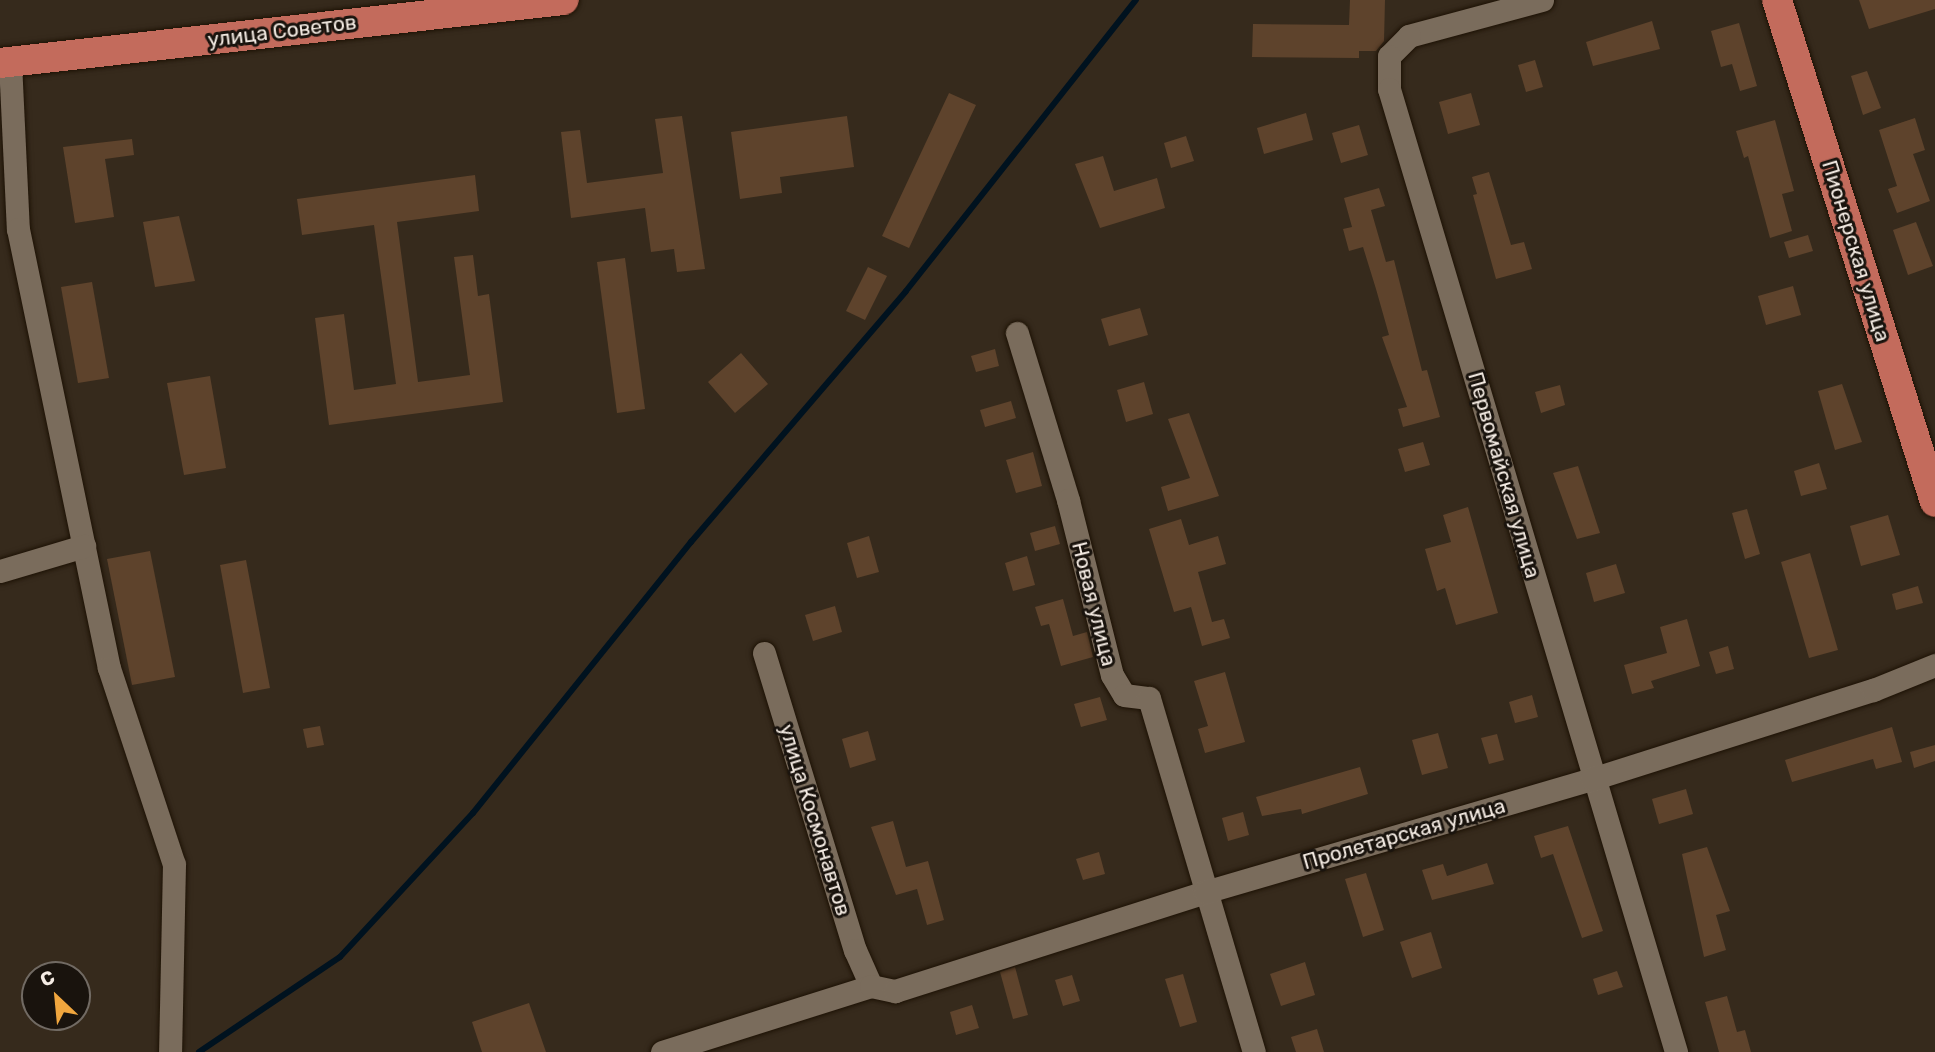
<!DOCTYPE html>
<meta charset="utf-8">
<style>
body{margin:0}
#map{position:relative;width:1935px;height:1052px;overflow:hidden;background:#362a1c;font-family:Rubik,sans-serif}
div>[style]{position:absolute}
[style*='--x']{left:calc(var(--x)*1px);top:calc(var(--y)*1px);width:calc(var(--w)*1px);rotate:calc(var(--a)*1deg)}
.stream>*{height:6px;margin:-3px;padding:0 3px;transform-origin:3px;border-radius:3px;background:#00121f}
.building>*{inset:0;background:#5e432c}
.roads{filter:drop-shadow(0 0 2px #1d1205) drop-shadow(0 0 2px #1d1205)}
.minor>*{height:23px;margin:-11.5px;padding:0 11.5px;transform-origin:11.5px;border-radius:11.5px;background:#7a6c5c}
.major>*{height:30px;margin:-15px;padding:0 15px;transform-origin:15px;border-radius:15px;background:#c36b5c}
span{translate:-50% -50%;white-space:nowrap;text-align:center;line-height:1.15;-webkit-text-stroke:6px #19130d;paint-order:stroke}
.street-label{font-size:21px;color:#f5ece4}
.north{position:absolute;left:21px;top:961px;width:70px;height:70px;box-sizing:border-box;background:#19130d;border:2px solid #716a63;border-radius:50%;rotate:334deg;font-size:19px;font-weight:700;line-height:28px;text-align:center;color:#f5ece4}
.north::after{content:'';display:block;margin:auto;width:24px;height:32px;background:#f0a63e;clip-path:polygon(50% 0,100% 100%,50% 72%,0 100%)}
</style>
<div id="map">
<div class="stream">
<div style="--x:199;--y:1052;--w:170;--a:-34"></div>
<div style="--x:340;--y:957;--w:196;--a:-47.3"></div>
<div style="--x:473;--y:813;--w:348;--a:-51.2"></div>
<div style="--x:691;--y:542;--w:330;--a:-49.4"></div>
<div style="--x:906;--y:291;--w:371;--a:-51.7"></div>
</div>
<div class="building">
<div style="clip-path:polygon(1350px 0,1385px 0,1384px 41px,1376px 51px,1359px 51px,1359px 58px,1252px 57px,1253px 24px,1349px 25px)"></div>
<div style="clip-path:polygon(1859px 0,1935px 0,1935px 9px,1869px 29px)"></div>
<div style="clip-path:polygon(1652px 21px,1660px 49px,1593px 66px,1586px 42px)"></div>
<div style="clip-path:polygon(1739px 23px,1757px 86px,1740px 91px,1732px 64px,1721px 67px,1711px 31px)"></div>
<div style="clip-path:polygon(1535px 60px,1543px 87px,1526px 92px,1518px 65px)"></div>
<div style="clip-path:polygon(1867px 71px,1881px 108px,1863px 115px,1851px 76px)"></div>
<div style="clip-path:polygon(949px 93px,976px 105px,909px 248px,882px 236px)"></div>
<div style="clip-path:polygon(1471px 93px,1480px 125px,1448px 134px,1439px 102px)"></div>
<div style="clip-path:polygon(1306px 113px,1313px 140px,1264px 154px,1257px 128px)"></div>
<div style="clip-path:polygon(682px 116px,705px 269px,677px 272px,674px 249px,651px 252px,645px 208px,571px 218px,561px 132px,580px 130px,587px 183px,663px 173px,655px 119px)"></div>
<div style="clip-path:polygon(847px 116px,854px 167px,780px 177px,782px 193px,740px 199px,731px 132px)"></div>
<div style="clip-path:polygon(1915px 118px,1925px 150px,1913px 154px,1930px 201px,1897px 213px,1888px 189px,1897px 186px,1879px 130px)"></div>
<div style="clip-path:polygon(1775px 120px,1794px 191px,1782px 194px,1792px 231px,1770px 238px,1748px 156px,1744px 158px,1736px 131px)"></div>
<div style="clip-path:polygon(1359px 125px,1368px 155px,1341px 163px,1332px 133px)"></div>
<div style="clip-path:polygon(1186px 136px,1194px 161px,1171px 168px,1164px 143px)"></div>
<div style="clip-path:polygon(132px 139px,134px 155px,105px 159px,114px 217px,75px 223px,63px 147px)"></div>
<div style="clip-path:polygon(1103px 156px,1114px 191px,1157px 178px,1165px 208px,1100px 228px,1075px 164px)"></div>
<div style="clip-path:polygon(1489px 172px,1511px 245px,1524px 242px,1532px 269px,1496px 279px,1473px 195px,1477px 194px,1472px 177px)"></div>
<div style="clip-path:polygon(475px 175px,479px 211px,397px 222px,418px 382px,470px 375px,454px 257px,473px 255px,478px 296px,489px 294px,503px 402px,329px 425px,315px 318px,344px 314px,354px 390px,396px 384px,374px 225px,302px 235px,297px 199px)"></div>
<div style="clip-path:polygon(1379px 188px,1385px 206px,1371px 210px,1386px 262px,1394px 260px,1422px 371px,1427px 370px,1440px 417px,1403px 427px,1398px 409px,1407px 407px,1382px 337px,1389px 335px,1376px 289px,1363px 247px,1349px 251px,1343px 229px,1352px 227px,1344px 198px)"></div>
<div style="clip-path:polygon(179px 216px,195px 281px,155px 287px,143px 222px)"></div>
<div style="clip-path:polygon(1916px 222px,1933px 266px,1908px 275px,1893px 230px)"></div>
<div style="clip-path:polygon(1808px 235px,1813px 251px,1789px 258px,1784px 242px)"></div>
<div style="clip-path:polygon(625px 258px,645px 409px,617px 413px,597px 262px)"></div>
<div style="clip-path:polygon(868px 267px,887px 276px,865px 320px,846px 311px)"></div>
<div style="clip-path:polygon(92px 282px,109px 378px,78px 383px,61px 287px)"></div>
<div style="clip-path:polygon(1793px 286px,1801px 315px,1766px 325px,1758px 296px)"></div>
<div style="clip-path:polygon(1140px 308px,1148px 335px,1109px 346px,1101px 319px)"></div>
<div style="clip-path:polygon(995px 349px,999px 366px,976px 372px,971px 356px)"></div>
<div style="clip-path:polygon(741px 353px,768px 384px,735px 413px,708px 382px)"></div>
<div style="clip-path:polygon(210px 376px,226px 468px,184px 475px,167px 383px)"></div>
<div style="clip-path:polygon(1144px 382px,1153px 414px,1126px 422px,1117px 390px)"></div>
<div style="clip-path:polygon(1842px 384px,1862px 442px,1835px 450px,1818px 391px)"></div>
<div style="clip-path:polygon(1560px 385px,1565px 405px,1541px 413px,1535px 392px)"></div>
<div style="clip-path:polygon(1011px 401px,1016px 418px,985px 427px,980px 410px)"></div>
<div style="clip-path:polygon(1189px 413px,1219px 496px,1168px 511px,1161px 487px,1190px 478px,1168px 419px)"></div>
<div style="clip-path:polygon(1423px 442px,1430px 465px,1405px 472px,1398px 449px)"></div>
<div style="clip-path:polygon(1033px 452px,1042px 486px,1016px 493px,1006px 460px)"></div>
<div style="clip-path:polygon(1819px 463px,1827px 489px,1801px 496px,1794px 471px)"></div>
<div style="clip-path:polygon(1578px 466px,1600px 533px,1577px 539px,1553px 473px)"></div>
<div style="clip-path:polygon(1468px 507px,1498px 613px,1456px 625px,1445px 588px,1437px 591px,1425px 549px,1451px 542px,1443px 515px)"></div>
<div style="clip-path:polygon(1747px 509px,1760px 554px,1745px 559px,1732px 513px)"></div>
<div style="clip-path:polygon(1888px 515px,1900px 555px,1861px 566px,1850px 526px)"></div>
<div style="clip-path:polygon(1181px 519px,1189px 545px,1218px 536px,1226px 564px,1198px 572px,1212px 622px,1224px 619px,1230px 638px,1202px 646px,1191px 607px,1174px 612px,1149px 529px)"></div>
<div style="clip-path:polygon(1055px 526px,1060px 544px,1035px 551px,1030px 533px)"></div>
<div style="clip-path:polygon(869px 536px,879px 572px,857px 578px,847px 543px)"></div>
<div style="clip-path:polygon(150px 551px,175px 677px,132px 685px,107px 559px)"></div>
<div style="clip-path:polygon(1810px 553px,1838px 650px,1809px 658px,1781px 562px)"></div>
<div style="clip-path:polygon(1027px 556px,1035px 585px,1013px 591px,1005px 563px)"></div>
<div style="clip-path:polygon(246px 560px,270px 688px,243px 693px,220px 565px)"></div>
<div style="clip-path:polygon(1616px 564px,1625px 593px,1594px 602px,1586px 573px)"></div>
<div style="clip-path:polygon(1918px 586px,1923px 603px,1896px 610px,1892px 594px)"></div>
<div style="clip-path:polygon(1063px 599px,1073px 636px,1087px 632px,1093px 657px,1061px 666px,1049px 624px,1041px 626px,1035px 607px)"></div>
<div style="clip-path:polygon(835px 606px,842px 632px,813px 641px,805px 615px)"></div>
<div style="clip-path:polygon(1687px 619px,1700px 666px,1651px 681px,1654px 688px,1632px 694px,1624px 665px,1667px 653px,1660px 627px)"></div>
<div style="clip-path:polygon(1728px 646px,1734px 669px,1716px 674px,1709px 652px)"></div>
<div style="clip-path:polygon(1225px 672px,1245px 742px,1205px 753px,1198px 729px,1208px 726px,1194px 681px)"></div>
<div style="clip-path:polygon(1532px 695px,1538px 717px,1515px 723px,1509px 702px)"></div>
<div style="clip-path:polygon(1100px 697px,1107px 720px,1081px 727px,1074px 704px)"></div>
<div style="clip-path:polygon(320px 726px,324px 745px,307px 748px,303px 729px)"></div>
<div style="clip-path:polygon(1892px 727px,1902px 762px,1876px 769px,1873px 759px,1792px 782px,1785px 760px)"></div>
<div style="clip-path:polygon(868px 731px,876px 760px,850px 768px,842px 739px)"></div>
<div style="clip-path:polygon(1438px 733px,1448px 768px,1422px 775px,1412px 740px)"></div>
<div style="clip-path:polygon(1497px 734px,1504px 760px,1489px 764px,1481px 738px)"></div>
<div style="clip-path:polygon(1935px 745px,1935px 761px,1914px 768px,1910px 752px)"></div>
<div style="clip-path:polygon(1360px 767px,1368px 794px,1302px 814px,1301px 809px,1262px 816px,1256px 797px)"></div>
<div style="clip-path:polygon(1686px 789px,1693px 814px,1659px 824px,1652px 799px)"></div>
<div style="clip-path:polygon(1243px 812px,1249px 835px,1228px 841px,1222px 818px)"></div>
<div style="clip-path:polygon(893px 821px,906px 867px,928px 861px,944px 920px,927px 925px,917px 889px,896px 895px,871px 827px)"></div>
<div style="clip-path:polygon(1568px 826px,1603px 931px,1582px 938px,1553px 854px,1541px 858px,1534px 836px)"></div>
<div style="clip-path:polygon(1707px 847px,1730px 911px,1716px 915px,1726px 950px,1704px 957px,1682px 854px)"></div>
<div style="clip-path:polygon(1099px 852px,1105px 874px,1083px 880px,1076px 859px)"></div>
<div style="clip-path:polygon(1487px 863px,1494px 884px,1432px 900px,1422px 870px,1443px 864px,1447px 876px)"></div>
<div style="clip-path:polygon(1366px 873px,1384px 930px,1363px 937px,1345px 879px)"></div>
<div style="clip-path:polygon(1431px 932px,1442px 968px,1412px 978px,1400px 942px)"></div>
<div style="clip-path:polygon(1305px 962px,1315px 995px,1281px 1006px,1270px 974px)"></div>
<div style="clip-path:polygon(1015px 967px,1028px 1015px,1013px 1019px,1000px 972px)"></div>
<div style="clip-path:polygon(1617px 971px,1623px 987px,1598px 995px,1593px 979px)"></div>
<div style="clip-path:polygon(1183px 974px,1197px 1022px,1180px 1027px,1165px 979px)"></div>
<div style="clip-path:polygon(1072px 975px,1080px 1001px,1063px 1006px,1055px 980px)"></div>
<div style="clip-path:polygon(1727px 996px,1737px 1032px,1745px 1030px,1751px 1052px,1719px 1052px,1705px 1002px)"></div>
<div style="clip-path:polygon(529px 1003px,546px 1052px,482px 1052px,472px 1022px)"></div>
<div style="clip-path:polygon(972px 1005px,979px 1028px,956px 1035px,950px 1012px)"></div>
<div style="clip-path:polygon(1317px 1029px,1324px 1052px,1296px 1052px,1291px 1037px)"></div>
</div>
<div class="roads">
<div class="minor">
<div style="--x:1542;--y:0;--w:138;--a:164.9"></div>
<div style="--x:1409;--y:36;--w:28;--a:135"></div>
<div style="--x:1389;--y:56;--w:33;--a:90"></div>
<div style="--x:1389;--y:89;--w:1005;--a:73.4"></div>
<div style="--x:10;--y:62;--w:167;--a:87.3"></div>
<div style="--x:18;--y:229;--w:448;--a:78.3"></div>
<div style="--x:109;--y:668;--w:206;--a:71.7"></div>
<div style="--x:174;--y:864;--w:188;--a:91.2"></div>
<div style="--x:1017;--y:333;--w:175;--a:73"></div>
<div style="--x:1068;--y:500;--w:180;--a:75.9"></div>
<div style="--x:1112;--y:675;--w:23;--a:59"></div>
<div style="--x:1124;--y:695;--w:25;--a:7"></div>
<div style="--x:1149;--y:698;--w:369;--a:73.5"></div>
<div style="--x:0;--y:571;--w:88;--a:-16.6"></div>
<div style="--x:764;--y:653;--w:311;--a:73"></div>
<div style="--x:855;--y:950;--w:39;--a:66"></div>
<div style="--x:662;--y:1052;--w:219;--a:-17.5"></div>
<div style="--x:871;--y:986;--w:25;--a:12"></div>
<div style="--x:895;--y:991;--w:325;--a:-17.7"></div>
<div style="--x:1205;--y:892;--w:403;--a:-16.3"></div>
<div style="--x:1592;--y:779;--w:295;--a:-17.6"></div>
<div style="--x:1873;--y:690;--w:67;--a:-22"></div>
</div>
<div class="major">
<div style="--x:1777;--y:0;--w:526;--a:72.53"></div>
<div style="--x:0;--y:63;--w:567;--a:-6.38"></div>
</div>
</div>
<div class="street-label">
<span style="left:282px;top:31px;rotate:-7deg">улица Советов</span>
<span style="left:1856px;top:251px;rotate:73deg">Пионерская улица</span>
<span style="left:1504px;top:475px;rotate:74deg">Первомайская улица</span>
<span style="left:1094px;top:604px;rotate:76deg">Новая улица</span>
<span style="left:815px;top:820px;rotate:73deg">улица Космонавтов</span>
<span style="left:1404px;top:834px;rotate:-16deg">Пролетарская улица</span>
</div>
<div class="north">С</div>
</div>
